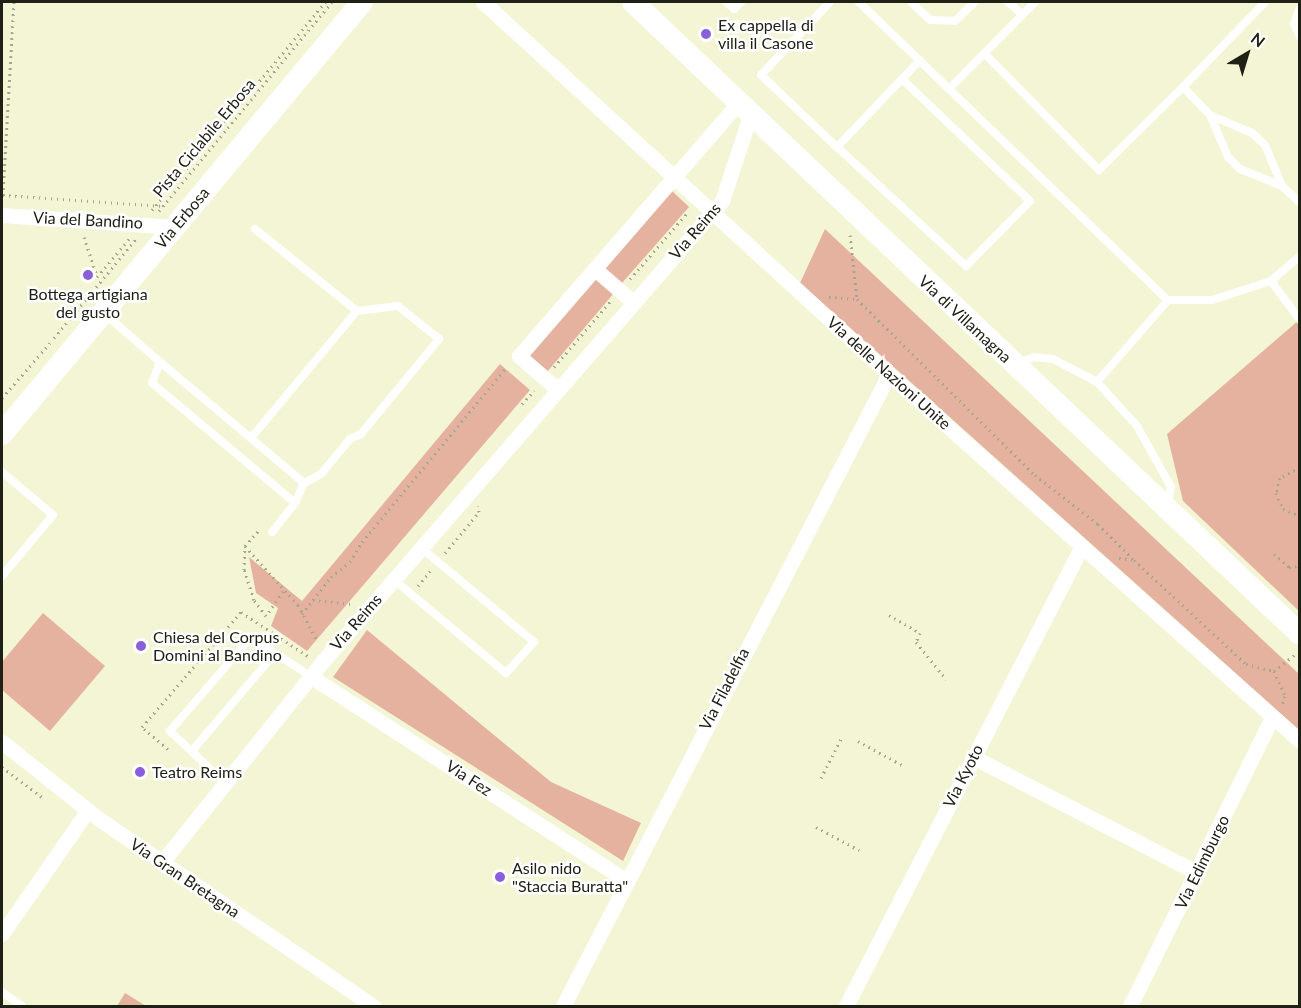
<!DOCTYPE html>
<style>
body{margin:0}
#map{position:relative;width:1301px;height:1008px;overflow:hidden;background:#f3f5d4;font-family:Lato,sans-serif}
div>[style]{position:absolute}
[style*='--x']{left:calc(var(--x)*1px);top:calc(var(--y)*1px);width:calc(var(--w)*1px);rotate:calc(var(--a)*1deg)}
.green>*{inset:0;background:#e5b2a0}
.path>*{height:3px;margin-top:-1.5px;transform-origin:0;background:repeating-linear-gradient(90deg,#a5a68d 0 1.5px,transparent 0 6px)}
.service>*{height:8px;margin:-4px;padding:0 4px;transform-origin:4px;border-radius:4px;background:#fff}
.minor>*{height:15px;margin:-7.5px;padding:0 7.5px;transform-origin:7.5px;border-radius:7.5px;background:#fff}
.secondary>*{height:22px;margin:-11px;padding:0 11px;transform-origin:11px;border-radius:11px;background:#fff}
.dots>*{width:16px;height:16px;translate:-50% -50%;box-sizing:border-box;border:3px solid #fff;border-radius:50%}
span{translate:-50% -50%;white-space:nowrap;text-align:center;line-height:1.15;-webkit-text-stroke:5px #fff;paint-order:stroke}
.poi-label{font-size:16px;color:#202115}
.left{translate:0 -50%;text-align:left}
.street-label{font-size:16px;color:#202115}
.frame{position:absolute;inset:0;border:3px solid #202115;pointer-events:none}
.north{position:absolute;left:1217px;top:24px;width:60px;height:60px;-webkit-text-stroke:4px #fff;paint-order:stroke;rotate:38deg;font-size:16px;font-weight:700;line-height:24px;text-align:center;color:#202115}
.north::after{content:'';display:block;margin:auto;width:21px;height:27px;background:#202115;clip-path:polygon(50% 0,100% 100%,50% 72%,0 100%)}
</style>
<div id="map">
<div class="green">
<div style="clip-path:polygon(670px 189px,689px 207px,622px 283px,603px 267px)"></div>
<div style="clip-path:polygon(825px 229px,1299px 674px,1299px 730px,800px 283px)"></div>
<div style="clip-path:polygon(596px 278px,614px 293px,547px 372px,529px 356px)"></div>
<div style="clip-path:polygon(1299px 320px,1299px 611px,1183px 501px,1167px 434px)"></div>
<div style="clip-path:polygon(500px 364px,530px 390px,307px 651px,271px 626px,278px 608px,256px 593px,249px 557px,302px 601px)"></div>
<div style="clip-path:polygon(43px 613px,105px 666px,50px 731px,2px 690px,2px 662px)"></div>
<div style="clip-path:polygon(367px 630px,551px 782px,641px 823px,623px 861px,333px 677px)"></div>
<div style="clip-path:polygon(125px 993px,146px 1006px,117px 1006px)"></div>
</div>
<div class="path">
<div style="--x:14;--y:2;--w:193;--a:93.3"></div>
<div style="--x:3;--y:195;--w:160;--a:3.9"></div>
<div style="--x:152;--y:210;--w:271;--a:-50.2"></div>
<div style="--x:159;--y:211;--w:271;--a:-50.4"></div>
<div style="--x:850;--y:235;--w:64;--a:83.8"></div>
<div style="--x:84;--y:237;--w:41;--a:71.6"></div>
<div style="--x:97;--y:277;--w:50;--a:-49.9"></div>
<div style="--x:630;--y:279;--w:90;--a:-49.1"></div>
<div style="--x:829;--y:297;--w:28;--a:4"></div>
<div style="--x:857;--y:299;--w:250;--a:44.7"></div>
<div style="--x:1035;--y:475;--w:80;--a:37.9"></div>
<div style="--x:1098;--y:524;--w:51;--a:45"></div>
<div style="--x:54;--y:338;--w:129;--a:-50.4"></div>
<div style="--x:554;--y:367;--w:86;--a:-49.3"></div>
<div style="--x:2;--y:398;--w:73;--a:-48.9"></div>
<div style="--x:522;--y:404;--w:18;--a:-47"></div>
<div style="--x:1300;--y:467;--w:23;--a:151"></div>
<div style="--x:1280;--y:478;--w:16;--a:105"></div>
<div style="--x:1276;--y:493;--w:17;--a:66"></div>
<div style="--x:1283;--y:509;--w:18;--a:22"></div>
<div style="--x:245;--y:546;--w:23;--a:-49"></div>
<div style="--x:445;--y:553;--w:53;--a:-50.3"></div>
<div style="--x:479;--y:512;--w:6;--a:-99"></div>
<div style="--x:1274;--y:554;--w:20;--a:41"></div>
<div style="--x:1289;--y:567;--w:11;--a:-5"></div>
<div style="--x:1119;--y:558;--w:15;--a:8"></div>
<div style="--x:1134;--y:560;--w:153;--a:42.9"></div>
<div style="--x:1246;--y:664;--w:29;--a:14"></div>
<div style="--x:1274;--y:671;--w:29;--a:-38"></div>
<div style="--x:418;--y:586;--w:21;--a:-51"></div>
<div style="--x:283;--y:591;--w:30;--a:124"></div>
<div style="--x:266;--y:616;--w:20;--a:-127"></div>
<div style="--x:254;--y:600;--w:32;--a:-108"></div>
<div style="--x:244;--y:570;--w:24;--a:-88"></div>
<div style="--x:245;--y:546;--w:79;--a:48.1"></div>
<div style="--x:298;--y:605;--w:42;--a:61.6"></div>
<div style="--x:313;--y:600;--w:39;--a:6"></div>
<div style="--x:302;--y:614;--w:47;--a:-51.9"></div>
<div style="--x:331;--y:577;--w:24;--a:-38"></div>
<div style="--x:350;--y:562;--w:23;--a:-59"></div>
<div style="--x:362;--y:542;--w:227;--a:-50.4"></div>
<div style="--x:889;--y:615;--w:36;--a:30"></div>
<div style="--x:920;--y:633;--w:10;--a:114"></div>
<div style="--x:916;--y:642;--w:48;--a:51"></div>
<div style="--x:1274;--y:671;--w:27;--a:66"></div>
<div style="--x:1285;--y:696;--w:10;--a:107"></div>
<div style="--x:858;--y:741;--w:50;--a:28.6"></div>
<div style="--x:168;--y:749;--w:34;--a:-140"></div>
<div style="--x:142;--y:727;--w:152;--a:-49.3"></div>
<div style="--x:241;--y:612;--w:80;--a:33.3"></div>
<div style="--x:2;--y:767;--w:50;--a:36.9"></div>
<div style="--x:821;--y:778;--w:44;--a:-62.9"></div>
<div style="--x:816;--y:827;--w:49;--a:28.1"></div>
</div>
<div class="service">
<div style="--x:726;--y:2;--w:11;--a:41"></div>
<div style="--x:734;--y:9;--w:10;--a:-45"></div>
<div style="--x:830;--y:2;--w:100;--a:133.4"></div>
<div style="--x:761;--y:75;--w:105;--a:43.5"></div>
<div style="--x:837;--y:147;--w:120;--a:-46.3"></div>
<div style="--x:859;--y:2;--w:429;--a:44"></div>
<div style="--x:911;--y:2;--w:26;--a:43"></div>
<div style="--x:930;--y:20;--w:25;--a:2"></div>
<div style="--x:955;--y:21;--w:28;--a:-44"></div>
<div style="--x:1008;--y:2;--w:18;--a:41"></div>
<div style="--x:1300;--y:7;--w:18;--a:109"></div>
<div style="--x:1294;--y:24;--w:14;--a:65"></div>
<div style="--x:985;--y:54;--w:163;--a:45.5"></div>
<div style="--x:1099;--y:170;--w:118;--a:-44.7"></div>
<div style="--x:950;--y:88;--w:121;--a:-45.3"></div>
<div style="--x:1210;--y:115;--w:39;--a:-134"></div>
<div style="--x:1183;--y:87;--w:118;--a:-46"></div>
<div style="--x:837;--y:147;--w:176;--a:42.7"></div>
<div style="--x:966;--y:266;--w:91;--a:-45.4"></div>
<div style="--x:1030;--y:201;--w:177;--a:-136.4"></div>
<div style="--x:1282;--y:186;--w:44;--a:-112.5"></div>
<div style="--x:1265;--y:145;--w:18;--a:-137"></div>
<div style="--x:1252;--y:133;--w:46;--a:-156.8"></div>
<div style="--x:1210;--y:115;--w:46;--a:66.8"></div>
<div style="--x:1228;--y:157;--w:17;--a:45"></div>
<div style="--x:1240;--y:169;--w:45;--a:22"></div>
<div style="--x:1282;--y:186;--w:25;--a:43"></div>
<div style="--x:255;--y:229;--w:131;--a:38.8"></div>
<div style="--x:1271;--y:281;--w:49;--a:53.4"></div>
<div style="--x:105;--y:314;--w:73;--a:41.1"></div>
<div style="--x:160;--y:362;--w:22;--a:111"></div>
<div style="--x:152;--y:383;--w:187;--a:40"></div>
<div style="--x:295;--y:503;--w:37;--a:128"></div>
<div style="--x:160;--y:362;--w:188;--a:40"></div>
<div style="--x:304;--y:483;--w:22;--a:114"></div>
<div style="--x:1019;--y:363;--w:16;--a:-22"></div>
<div style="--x:1034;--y:357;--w:19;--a:6"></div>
<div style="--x:1053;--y:359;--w:50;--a:27.6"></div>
<div style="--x:1097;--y:382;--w:59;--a:47.7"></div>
<div style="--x:1137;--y:426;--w:70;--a:60.9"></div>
<div style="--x:1171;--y:487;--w:16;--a:101"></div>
<div style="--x:1097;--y:382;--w:108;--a:-49.1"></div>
<div style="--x:1168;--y:300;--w:44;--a:0"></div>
<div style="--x:1212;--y:300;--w:62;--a:-17.9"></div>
<div style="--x:1271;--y:281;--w:38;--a:-41"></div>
<div style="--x:251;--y:438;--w:165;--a:-50.2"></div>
<div style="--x:357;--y:311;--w:41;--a:-7"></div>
<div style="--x:398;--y:306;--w:53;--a:38.8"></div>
<div style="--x:439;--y:339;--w:123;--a:129.4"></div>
<div style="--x:361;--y:434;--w:12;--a:156"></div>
<div style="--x:350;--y:439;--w:45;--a:129.6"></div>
<div style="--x:321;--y:474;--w:19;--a:152"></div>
<div style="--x:2;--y:472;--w:67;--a:40.1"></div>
<div style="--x:53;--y:515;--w:80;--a:129.9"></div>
<div style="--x:393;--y:579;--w:147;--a:39.8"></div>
<div style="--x:506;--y:673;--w:42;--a:-47.9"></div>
<div style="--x:534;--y:642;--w:148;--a:-140.2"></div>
<div style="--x:192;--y:751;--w:128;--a:-49.7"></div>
<div style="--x:225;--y:783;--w:76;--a:-136.6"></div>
<div style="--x:170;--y:731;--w:124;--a:-49.2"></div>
<div style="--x:251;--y:637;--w:71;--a:33.5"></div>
<div style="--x:2;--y:992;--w:24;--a:35"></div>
</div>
<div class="minor">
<div style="--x:483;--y:2;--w:551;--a:42.5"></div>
<div style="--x:889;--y:374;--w:551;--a:41.76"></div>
<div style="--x:2;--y:215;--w:173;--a:4"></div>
<div style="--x:595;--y:269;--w:50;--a:41"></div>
<div style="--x:556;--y:388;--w:49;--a:-139.1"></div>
<div style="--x:519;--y:356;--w:333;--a:-49.1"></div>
<div style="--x:310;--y:676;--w:378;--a:32.9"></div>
<div style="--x:2;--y:742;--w:124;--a:38.4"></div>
<div style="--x:99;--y:819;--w:332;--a:34.3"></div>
<div style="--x:973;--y:757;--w:253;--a:27.3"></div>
<div style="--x:162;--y:862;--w:259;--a:-51.3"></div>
<div style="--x:324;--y:660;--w:608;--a:-49.07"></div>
<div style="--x:722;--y:201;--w:89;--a:-71.8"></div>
<div style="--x:2;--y:934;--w:151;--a:-55.3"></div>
<div style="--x:563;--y:1006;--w:711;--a:-62.71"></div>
<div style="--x:846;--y:1006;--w:517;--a:-62.84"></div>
<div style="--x:1130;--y:1006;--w:322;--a:-63.8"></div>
</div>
<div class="secondary">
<div style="--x:633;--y:2;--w:919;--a:43.46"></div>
<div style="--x:2;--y:434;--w:562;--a:-50.19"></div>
</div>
<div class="dots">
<div style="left:706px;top:34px;background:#8a5fda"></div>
<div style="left:88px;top:275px;background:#8a5fda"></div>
<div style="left:141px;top:646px;background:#8a5fda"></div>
<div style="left:140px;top:772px;background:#8a5fda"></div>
<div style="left:500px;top:877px;background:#8a5fda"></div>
</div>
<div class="poi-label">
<span class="left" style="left:718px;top:34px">Ex cappella di<br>villa il Casone</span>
<span style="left:88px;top:303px">Bottega artigiana<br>del gusto</span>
<span class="left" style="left:153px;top:646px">Chiesa del Corpus<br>Domini al Bandino</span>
<span class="left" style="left:152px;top:772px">Teatro Reims</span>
<span class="left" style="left:512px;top:877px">Asilo nido<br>"Staccia Buratta"</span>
</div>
<div class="street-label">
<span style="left:204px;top:138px;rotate:-50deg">Pista Ciclabile Erbosa</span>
<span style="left:182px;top:218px;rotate:-50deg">Via Erbosa</span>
<span style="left:88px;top:220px;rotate:3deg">Via del Bandino</span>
<span style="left:695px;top:231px;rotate:-49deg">Via Reims</span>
<span style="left:965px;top:319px;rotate:43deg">Via di Villamagna</span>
<span style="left:889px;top:373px;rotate:42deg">Via delle Nazioni Unite</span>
<span style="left:356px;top:622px;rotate:-49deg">Via Reims</span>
<span style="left:724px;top:689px;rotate:-63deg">Via Filadelfia</span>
<span style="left:963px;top:776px;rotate:-63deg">Via Kyoto</span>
<span style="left:469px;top:778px;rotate:33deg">Via Fez</span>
<span style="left:1202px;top:862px;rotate:-64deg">Via Edimburgo</span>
<span style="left:185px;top:878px;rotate:34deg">Via Gran Bretagna</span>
</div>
<div class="frame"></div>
<div class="north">N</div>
</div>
